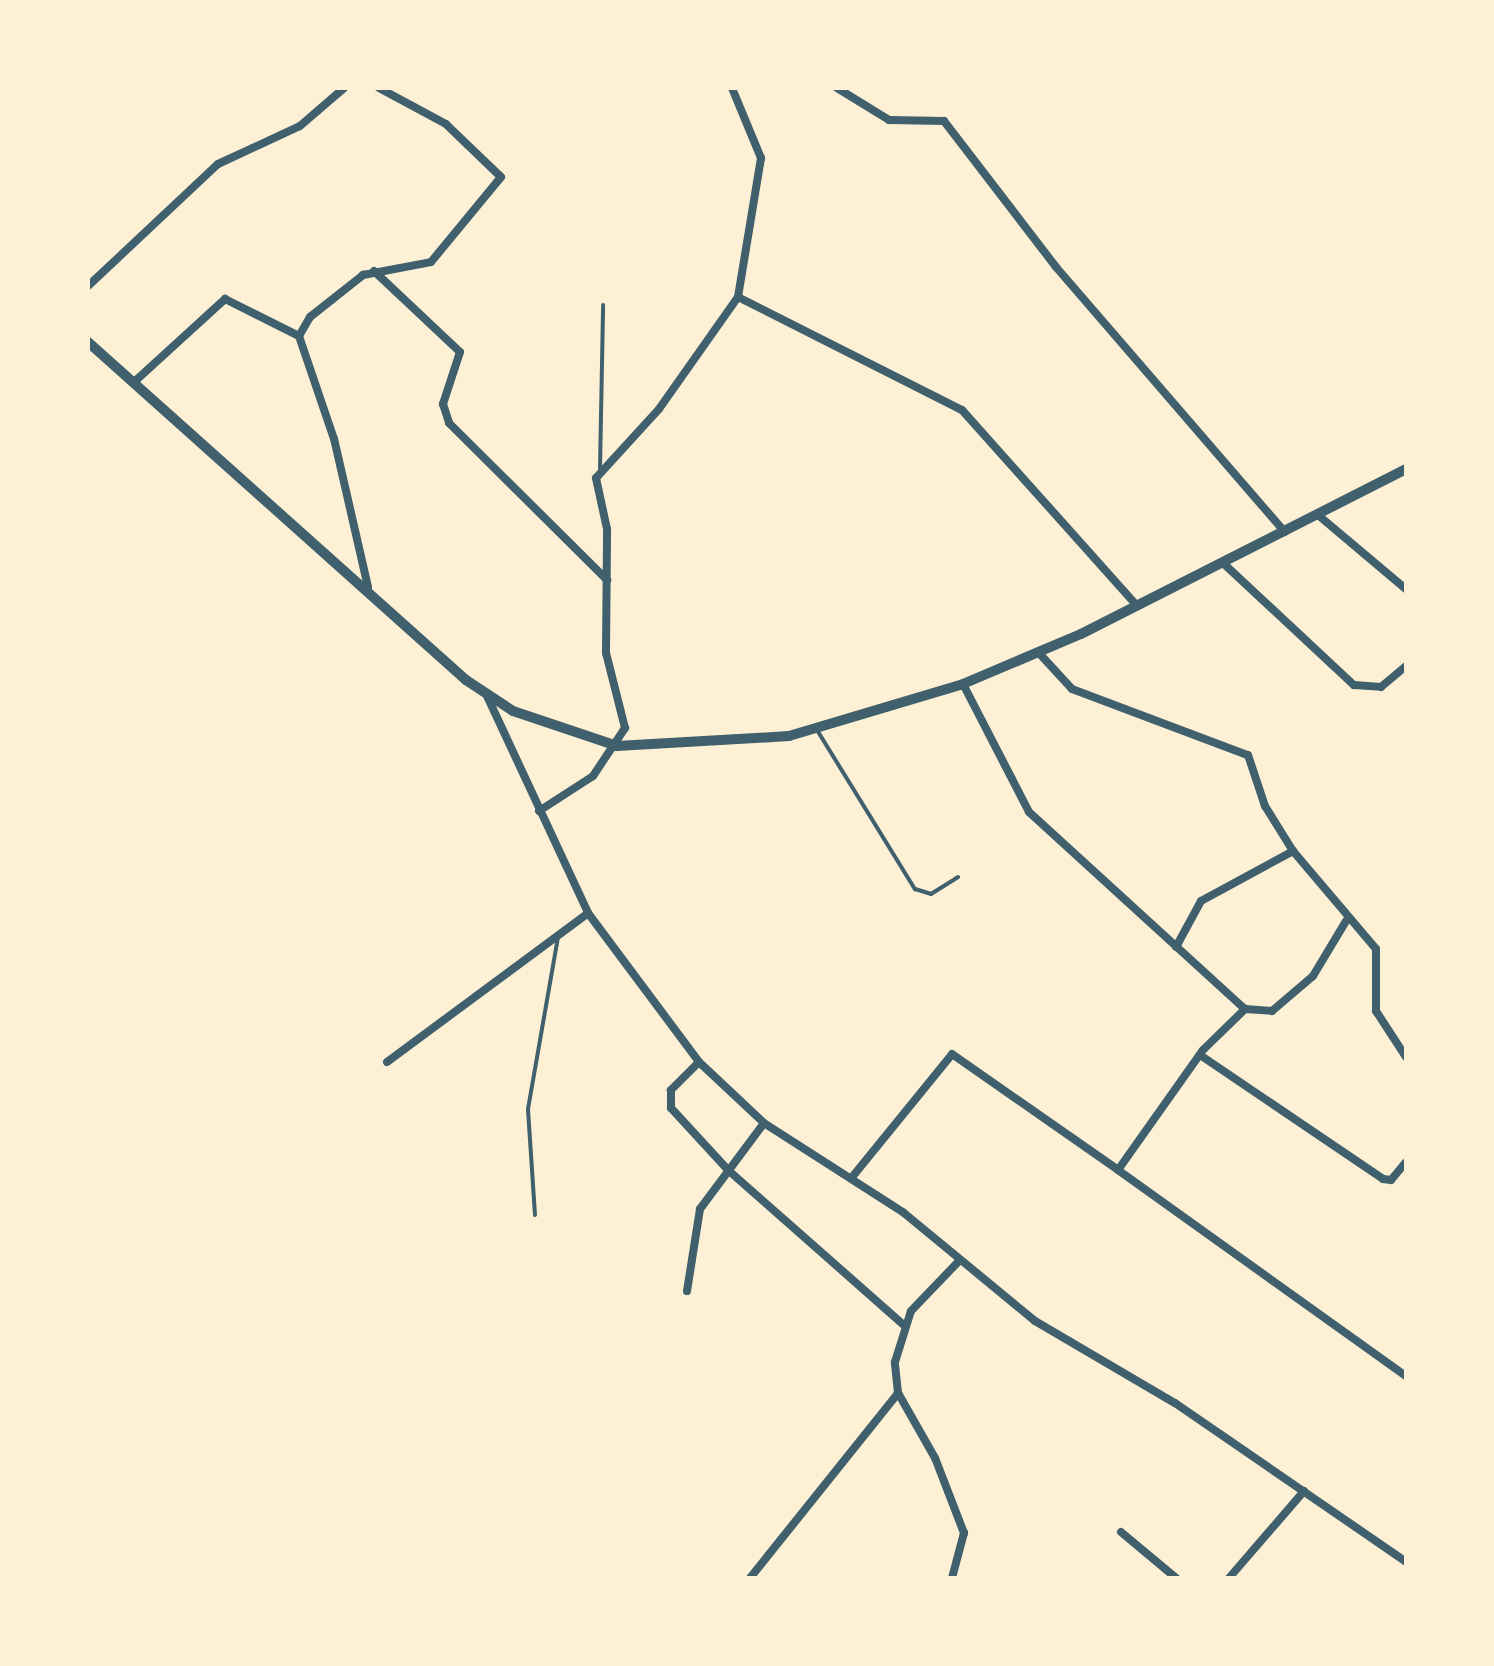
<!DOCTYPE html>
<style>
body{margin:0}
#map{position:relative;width:1494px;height:1666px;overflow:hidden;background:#fdf0d5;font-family:"IBM Plex Serif",serif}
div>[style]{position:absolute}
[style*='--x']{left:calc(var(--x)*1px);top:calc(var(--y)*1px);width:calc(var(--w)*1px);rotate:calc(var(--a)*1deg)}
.service>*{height:4px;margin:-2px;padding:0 2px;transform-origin:2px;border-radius:2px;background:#3f606c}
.minor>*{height:8px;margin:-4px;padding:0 4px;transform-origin:4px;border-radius:4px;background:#3f606c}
.tertiary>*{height:10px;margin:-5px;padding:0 5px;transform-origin:5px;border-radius:5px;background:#3f606c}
span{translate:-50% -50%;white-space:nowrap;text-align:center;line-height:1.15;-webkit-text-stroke:8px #fdf0d5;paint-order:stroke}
.frame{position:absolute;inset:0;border:90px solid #fdf0d5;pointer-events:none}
</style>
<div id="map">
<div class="service">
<div style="--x:600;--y:468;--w:163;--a:-88.9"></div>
<div style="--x:817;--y:730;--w:187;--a:58.4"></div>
<div style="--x:915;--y:889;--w:17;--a:17"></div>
<div style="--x:931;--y:894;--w:32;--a:-32"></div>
<div style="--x:535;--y:1215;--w:106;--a:-93.8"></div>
<div style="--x:528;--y:1109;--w:175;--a:-80.1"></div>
</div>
<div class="minor">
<div style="--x:732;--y:88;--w:76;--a:67.5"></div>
<div style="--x:761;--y:158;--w:141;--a:99.4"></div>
<div style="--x:837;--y:88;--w:61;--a:31.6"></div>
<div style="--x:889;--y:120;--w:55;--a:1"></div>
<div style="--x:944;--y:121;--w:184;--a:52.5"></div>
<div style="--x:1056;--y:267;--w:350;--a:49.2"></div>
<div style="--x:374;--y:271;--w:118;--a:43.3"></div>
<div style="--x:460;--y:352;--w:55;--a:108.1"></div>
<div style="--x:443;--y:404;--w:20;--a:72"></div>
<div style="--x:449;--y:423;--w:223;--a:44.8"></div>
<div style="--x:88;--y:286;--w:178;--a:-43.2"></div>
<div style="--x:218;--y:164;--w:90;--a:-24.9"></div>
<div style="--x:300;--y:126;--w:58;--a:-40.8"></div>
<div style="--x:133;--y:383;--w:125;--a:-42.4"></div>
<div style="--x:225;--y:299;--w:83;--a:26.6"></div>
<div style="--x:1318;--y:515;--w:115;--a:40.1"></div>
<div style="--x:1223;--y:563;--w:179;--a:43"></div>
<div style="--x:1354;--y:685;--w:27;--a:4"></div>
<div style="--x:1381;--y:687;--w:33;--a:-40"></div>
<div style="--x:368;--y:587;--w:152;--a:-102.9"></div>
<div style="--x:334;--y:439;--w:109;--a:-108.8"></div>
<div style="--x:299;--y:336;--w:22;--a:-60"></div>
<div style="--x:310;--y:317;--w:68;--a:-38.4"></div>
<div style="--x:363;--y:275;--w:69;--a:-10.8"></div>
<div style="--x:431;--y:262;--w:110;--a:-50.5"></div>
<div style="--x:501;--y:177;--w:76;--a:-136.1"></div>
<div style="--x:446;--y:124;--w:76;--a:-151.8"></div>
<div style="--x:1038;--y:652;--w:50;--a:47.4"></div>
<div style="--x:1072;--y:689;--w:188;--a:20.6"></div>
<div style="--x:1248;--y:755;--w:54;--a:71.6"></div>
<div style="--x:1265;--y:806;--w:53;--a:58.1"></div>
<div style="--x:1293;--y:851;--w:128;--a:49.7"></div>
<div style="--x:1376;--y:949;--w:62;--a:90"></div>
<div style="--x:1376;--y:1011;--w:55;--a:56.9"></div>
<div style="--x:963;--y:684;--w:144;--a:62.7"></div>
<div style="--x:1029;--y:812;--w:292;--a:42.4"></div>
<div style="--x:487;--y:696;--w:239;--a:65"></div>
<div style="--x:588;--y:913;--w:186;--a:53.3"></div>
<div style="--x:699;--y:1062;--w:89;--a:43.2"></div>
<div style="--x:764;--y:1123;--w:166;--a:32.7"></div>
<div style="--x:904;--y:1213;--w:170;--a:39.5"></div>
<div style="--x:1035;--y:1321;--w:162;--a:30.4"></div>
<div style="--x:1175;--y:1403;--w:280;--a:34.5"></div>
<div style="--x:539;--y:811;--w:64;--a:-32.9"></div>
<div style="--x:593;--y:776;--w:58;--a:-56.3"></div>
<div style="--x:625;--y:728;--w:77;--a:-104.2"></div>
<div style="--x:606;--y:653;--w:124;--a:-89.5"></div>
<div style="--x:607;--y:529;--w:52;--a:-102.2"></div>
<div style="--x:596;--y:478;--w:93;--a:-47.6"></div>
<div style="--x:659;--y:409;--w:137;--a:-54.8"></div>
<div style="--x:738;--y:297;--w:251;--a:26.8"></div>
<div style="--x:962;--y:410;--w:263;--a:48.2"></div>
<div style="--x:1176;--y:947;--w:52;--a:-61.5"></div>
<div style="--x:1201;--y:901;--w:105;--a:-28.5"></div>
<div style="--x:1200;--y:1055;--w:221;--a:34.1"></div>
<div style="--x:1383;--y:1179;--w:8;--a:7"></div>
<div style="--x:1391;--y:1180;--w:23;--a:-50"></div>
<div style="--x:387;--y:1062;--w:250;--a:-36.5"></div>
<div style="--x:699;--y:1062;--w:40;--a:135"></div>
<div style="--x:671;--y:1090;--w:18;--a:90"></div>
<div style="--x:671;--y:1108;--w:84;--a:47.4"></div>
<div style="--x:728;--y:1170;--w:235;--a:41.4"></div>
<div style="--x:1118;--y:1170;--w:354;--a:35.6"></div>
<div style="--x:853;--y:1176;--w:157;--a:-50.9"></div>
<div style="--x:952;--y:1054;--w:203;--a:34.9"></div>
<div style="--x:1118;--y:1170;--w:147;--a:-54.7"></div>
<div style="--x:1203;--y:1050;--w:59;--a:-44.3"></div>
<div style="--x:1245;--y:1009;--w:27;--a:4"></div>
<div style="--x:1272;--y:1011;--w:54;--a:-40.5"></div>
<div style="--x:1313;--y:976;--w:64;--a:-59"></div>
<div style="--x:687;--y:1291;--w:83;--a:-81"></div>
<div style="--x:700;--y:1209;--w:107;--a:-53.3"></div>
<div style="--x:1121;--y:1532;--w:72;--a:39.9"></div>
<div style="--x:750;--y:1578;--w:237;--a:-51.3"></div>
<div style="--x:952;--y:1578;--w:47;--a:-75.1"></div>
<div style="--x:964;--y:1533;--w:80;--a:-111.1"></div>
<div style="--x:935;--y:1458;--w:75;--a:-119.6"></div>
<div style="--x:898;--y:1393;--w:31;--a:-96"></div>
<div style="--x:895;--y:1362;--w:53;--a:-72.6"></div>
<div style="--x:911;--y:1311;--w:69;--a:-46.2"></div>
<div style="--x:1229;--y:1578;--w:115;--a:-49.2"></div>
</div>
<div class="tertiary">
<div style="--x:88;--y:342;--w:507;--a:41.8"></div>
<div style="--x:466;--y:680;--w:56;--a:33.4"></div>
<div style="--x:513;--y:711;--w:110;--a:18.6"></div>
<div style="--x:617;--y:746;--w:172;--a:-3.3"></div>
<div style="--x:789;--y:736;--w:182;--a:-16.6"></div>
<div style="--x:963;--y:684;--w:128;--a:-23"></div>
<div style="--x:1081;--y:634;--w:364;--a:-26.9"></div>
</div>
<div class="frame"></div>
</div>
